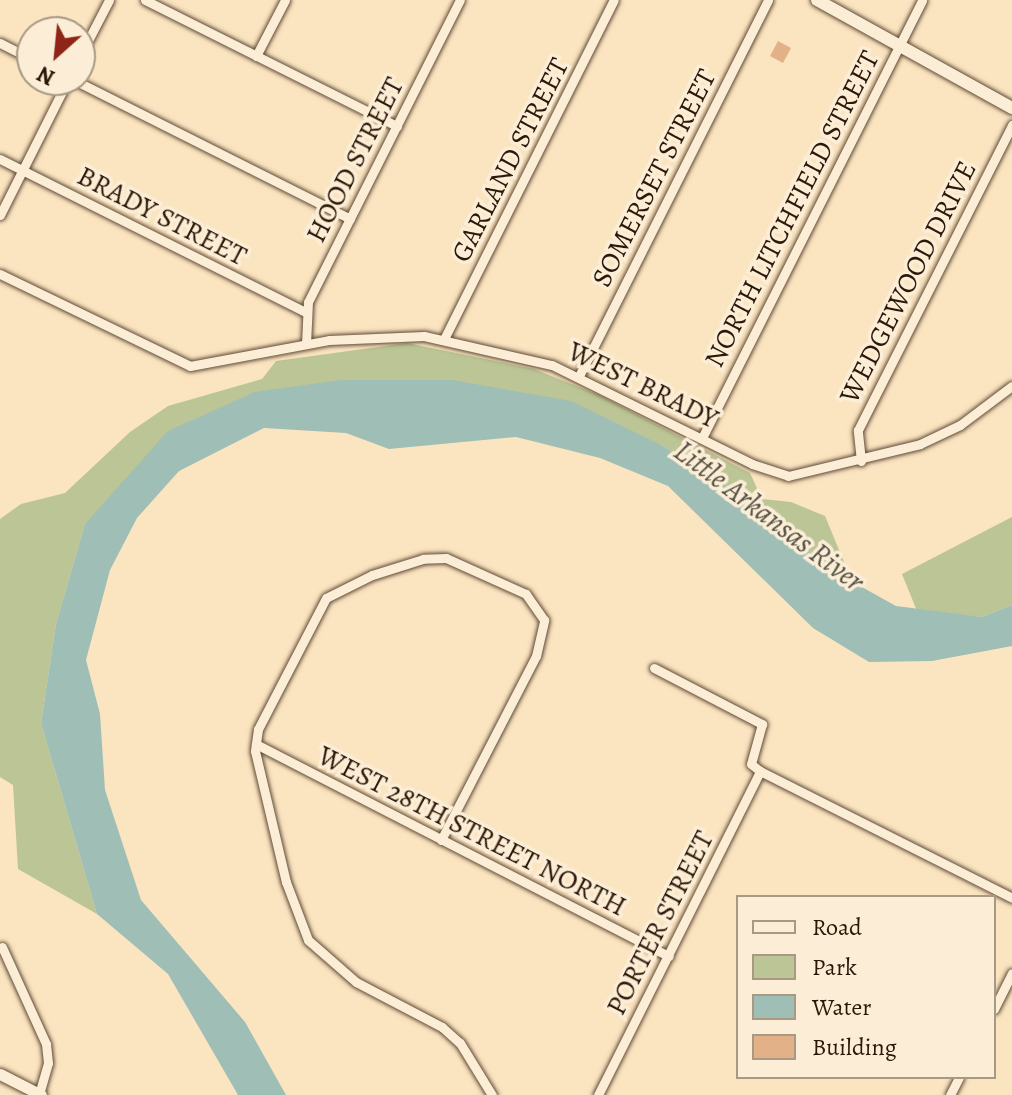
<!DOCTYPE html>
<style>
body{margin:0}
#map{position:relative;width:1012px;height:1095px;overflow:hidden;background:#fbe4c0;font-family:Alegreya,serif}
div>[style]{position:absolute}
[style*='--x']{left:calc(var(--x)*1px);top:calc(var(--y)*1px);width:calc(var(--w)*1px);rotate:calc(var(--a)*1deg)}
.green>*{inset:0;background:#bbc595}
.water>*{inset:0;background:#9fbeb6}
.building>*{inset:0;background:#e3b187}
.roads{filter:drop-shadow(0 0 2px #5f4b36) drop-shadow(0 0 2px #5f4b36)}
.minor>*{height:9px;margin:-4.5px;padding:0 4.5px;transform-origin:4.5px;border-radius:4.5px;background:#fcedd6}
.tertiary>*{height:11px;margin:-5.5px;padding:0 5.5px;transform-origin:5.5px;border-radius:5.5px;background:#fcedd6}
.secondary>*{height:12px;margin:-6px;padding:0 6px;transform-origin:6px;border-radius:6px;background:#fcedd6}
span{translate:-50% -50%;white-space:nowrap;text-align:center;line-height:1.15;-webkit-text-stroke:7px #fcedd6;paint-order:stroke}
.street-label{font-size:28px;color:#2b1808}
.water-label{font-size:30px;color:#545245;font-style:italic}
.legend{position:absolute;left:736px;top:895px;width:260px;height:184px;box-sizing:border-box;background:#fcedd6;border:2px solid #a89884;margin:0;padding:10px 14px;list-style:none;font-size:24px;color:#2b1808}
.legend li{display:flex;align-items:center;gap:16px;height:40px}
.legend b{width:40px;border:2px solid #a89884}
.north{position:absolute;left:16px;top:16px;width:80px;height:80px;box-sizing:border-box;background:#fcedd6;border:2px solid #a89884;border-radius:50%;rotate:207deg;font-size:22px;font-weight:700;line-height:32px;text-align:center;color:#2b1808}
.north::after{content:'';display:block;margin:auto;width:28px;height:36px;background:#8f2418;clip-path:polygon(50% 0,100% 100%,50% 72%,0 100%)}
</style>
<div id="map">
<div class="green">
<div style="clip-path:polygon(407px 343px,534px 369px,599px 395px,750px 473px,762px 499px,791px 502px,825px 516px,844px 562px,833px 571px,752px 503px,663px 446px,340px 380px,85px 524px,56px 624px,41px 723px,97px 914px,18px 869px,13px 785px,0 777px,0 519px,21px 504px,65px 493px,130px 432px,168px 406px,262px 379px,276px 361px)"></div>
<div style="clip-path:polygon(1012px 517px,1012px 605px,982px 617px,917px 611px,902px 574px)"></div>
</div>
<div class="water">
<div style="clip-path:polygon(340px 380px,452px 380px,571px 401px,663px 446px,752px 503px,833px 571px,896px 606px,982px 617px,1012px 605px,1012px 646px,932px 661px,869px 662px,813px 628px,668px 486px,600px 458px,516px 437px,389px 449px,346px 433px,264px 428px,179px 471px,137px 518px,110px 570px,86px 660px,100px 714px,105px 790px,141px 900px,245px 1022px,286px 1095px,238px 1095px,168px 974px,97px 914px,41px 723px,56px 624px,85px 524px,168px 431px,255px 392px)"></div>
</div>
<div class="building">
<div style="clip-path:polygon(778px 41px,791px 48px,783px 63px,770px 56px)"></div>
</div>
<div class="roads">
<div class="minor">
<div style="--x:145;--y:0;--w:282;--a:26.6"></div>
<div style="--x:0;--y:43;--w:36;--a:27"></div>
<div style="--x:80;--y:56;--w:63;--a:-62.6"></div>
<div style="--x:256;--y:56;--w:63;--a:-62.6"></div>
<div style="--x:74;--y:80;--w:309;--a:26.7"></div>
<div style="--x:0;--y:159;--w:341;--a:26.6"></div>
<div style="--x:0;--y:215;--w:151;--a:-63.3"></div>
<div style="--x:0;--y:274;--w:211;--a:25.8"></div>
<div style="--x:190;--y:366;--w:141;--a:-10.6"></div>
<div style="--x:329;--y:340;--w:95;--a:-2.4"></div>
<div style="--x:424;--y:336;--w:131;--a:12.8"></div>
<div style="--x:552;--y:365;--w:223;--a:26.3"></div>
<div style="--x:752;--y:464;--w:38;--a:18"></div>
<div style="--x:788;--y:476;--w:136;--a:-13.6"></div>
<div style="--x:920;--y:444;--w:44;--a:-25.4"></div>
<div style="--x:960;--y:425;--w:65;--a:-36.9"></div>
<div style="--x:444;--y:339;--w:379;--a:-63.4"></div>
<div style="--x:306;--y:344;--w:42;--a:-87.3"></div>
<div style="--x:308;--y:302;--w:338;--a:-63.3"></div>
<div style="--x:579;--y:376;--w:421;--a:-63.3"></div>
<div style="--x:702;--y:438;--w:490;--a:-63.3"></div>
<div style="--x:861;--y:461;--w:31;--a:-96"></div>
<div style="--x:858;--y:430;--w:342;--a:-63.2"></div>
<div style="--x:654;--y:668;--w:122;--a:27.4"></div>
<div style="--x:762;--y:724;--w:41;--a:105.4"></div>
<div style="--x:751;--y:764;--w:11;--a:38"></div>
<div style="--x:760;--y:771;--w:282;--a:26.7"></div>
<div style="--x:256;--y:744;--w:464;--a:27.2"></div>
<div style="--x:441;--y:840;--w:207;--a:-62.7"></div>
<div style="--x:536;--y:656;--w:37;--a:-77"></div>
<div style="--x:544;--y:620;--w:32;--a:-125"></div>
<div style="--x:526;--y:594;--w:88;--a:-155.8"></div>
<div style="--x:446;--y:558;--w:23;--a:178"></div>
<div style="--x:423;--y:559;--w:53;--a:162.6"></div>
<div style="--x:372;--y:575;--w:51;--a:153.4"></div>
<div style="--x:326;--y:598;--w:148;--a:117.4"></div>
<div style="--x:258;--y:729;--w:22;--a:98"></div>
<div style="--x:255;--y:751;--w:135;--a:76.7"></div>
<div style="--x:286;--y:882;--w:62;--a:69.2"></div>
<div style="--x:308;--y:940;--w:64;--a:41.2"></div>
<div style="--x:356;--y:982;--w:97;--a:27.6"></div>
<div style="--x:442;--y:1027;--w:24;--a:42"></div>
<div style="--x:460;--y:1043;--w:61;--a:58.4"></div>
<div style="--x:2;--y:947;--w:107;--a:65.6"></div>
<div style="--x:46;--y:1044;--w:19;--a:84"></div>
<div style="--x:48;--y:1063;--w:32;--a:106"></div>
<div style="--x:994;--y:1009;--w:40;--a:-63.4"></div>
<div style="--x:598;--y:1095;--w:362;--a:-63.4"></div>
<div style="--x:950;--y:1095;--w:20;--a:-63"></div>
</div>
<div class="tertiary">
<div style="--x:0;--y:1074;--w:46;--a:27.1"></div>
</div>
<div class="secondary">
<div style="--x:817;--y:0;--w:223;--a:29"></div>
</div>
</div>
<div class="street-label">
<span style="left:355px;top:160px;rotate:-63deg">HOOD STREET</span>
<span style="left:510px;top:160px;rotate:-63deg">GARLAND STREET</span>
<span style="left:654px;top:178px;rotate:-63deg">SOMERSET STREET</span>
<span style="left:792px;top:209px;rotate:-63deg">NORTH LITCHFIELD STREET</span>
<span style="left:162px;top:216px;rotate:27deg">BRADY STREET</span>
<span style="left:908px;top:282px;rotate:-63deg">WEDGEWOOD DRIVE</span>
<span style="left:643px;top:385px;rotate:26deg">WEST BRADY</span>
<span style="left:472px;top:831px;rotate:27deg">WEST 28TH STREET NORTH</span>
<span style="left:660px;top:923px;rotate:-63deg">PORTER STREET</span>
</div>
<div class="water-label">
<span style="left:769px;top:516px;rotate:37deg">Little Arkansas River</span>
</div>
<ul class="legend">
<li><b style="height:10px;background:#fcedd6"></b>Road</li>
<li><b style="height:22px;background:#bbc595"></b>Park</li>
<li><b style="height:22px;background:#9fbeb6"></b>Water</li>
<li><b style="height:22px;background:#e3b187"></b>Building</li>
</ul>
<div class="north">N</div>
</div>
